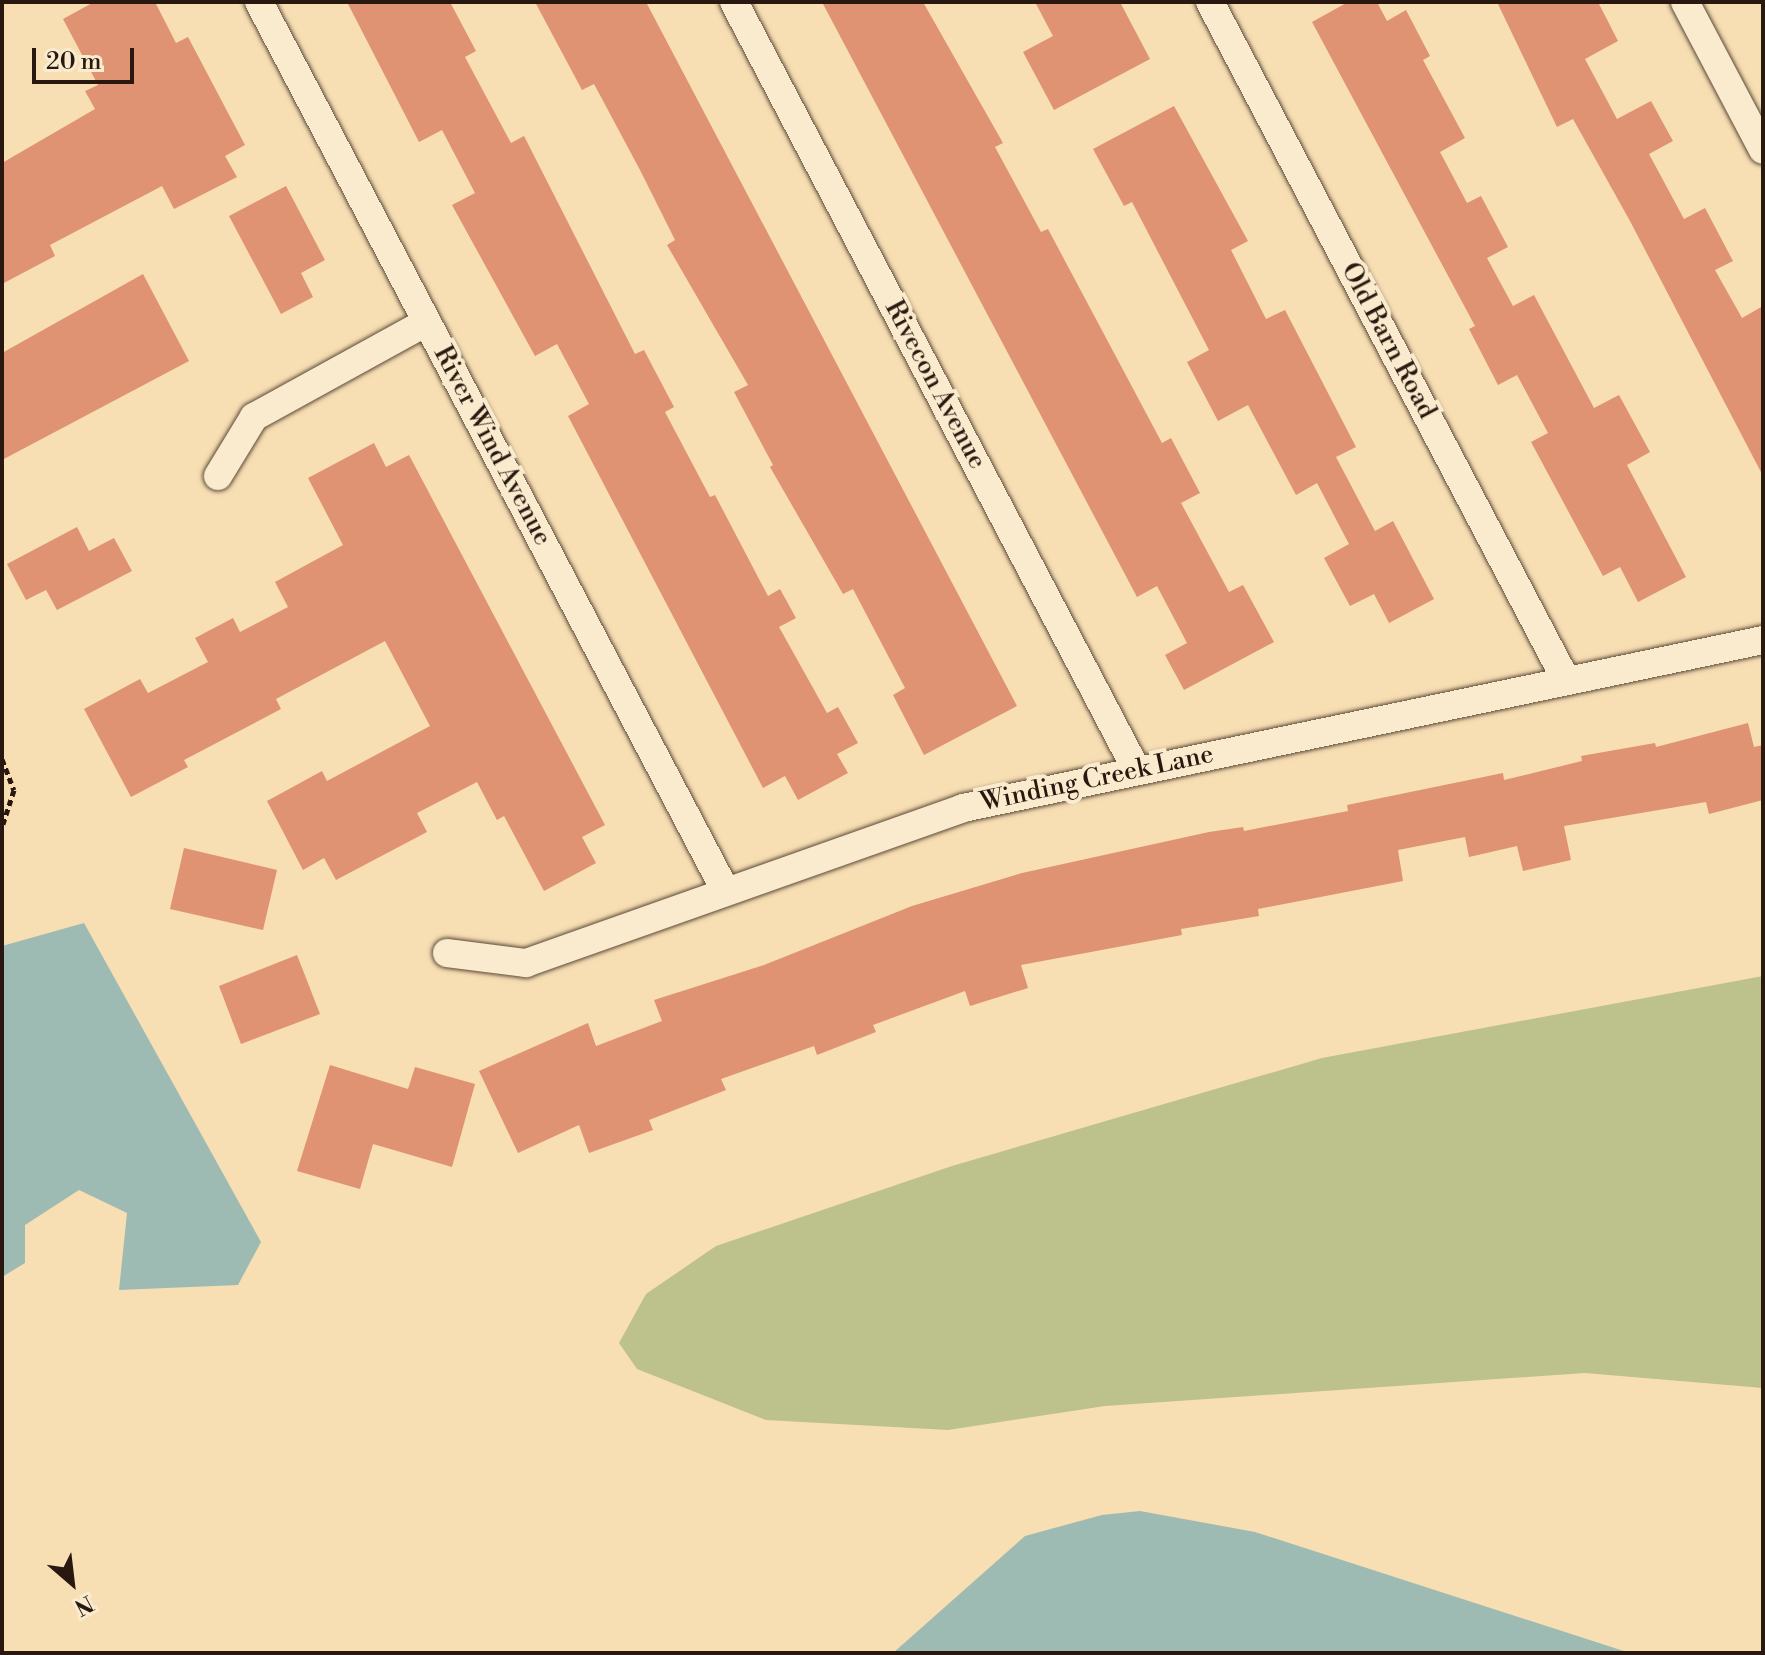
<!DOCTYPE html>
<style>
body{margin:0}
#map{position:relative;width:1765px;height:1655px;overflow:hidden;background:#f7deb3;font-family:"Libre Bodoni",serif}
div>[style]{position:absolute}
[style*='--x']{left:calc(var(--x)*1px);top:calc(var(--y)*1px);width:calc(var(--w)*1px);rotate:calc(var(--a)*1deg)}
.green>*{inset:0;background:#bdc18c}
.water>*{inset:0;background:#9ebbb3}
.building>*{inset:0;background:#df9373}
.path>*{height:5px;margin-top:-2.5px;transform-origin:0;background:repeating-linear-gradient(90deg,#28180f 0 6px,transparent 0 10px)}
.roads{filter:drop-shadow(0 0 2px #5c4a38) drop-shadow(0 0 2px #5c4a38)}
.minor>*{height:28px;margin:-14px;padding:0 14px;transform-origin:14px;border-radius:14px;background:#faeace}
span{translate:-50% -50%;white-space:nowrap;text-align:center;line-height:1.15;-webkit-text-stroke:8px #faeace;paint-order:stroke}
.street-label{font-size:26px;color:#28180f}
.frame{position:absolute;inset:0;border:4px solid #28180f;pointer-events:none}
.north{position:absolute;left:32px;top:1543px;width:80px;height:80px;-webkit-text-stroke:6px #faeace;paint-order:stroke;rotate:152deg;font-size:22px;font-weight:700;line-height:32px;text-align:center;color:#28180f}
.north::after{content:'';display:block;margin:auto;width:28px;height:36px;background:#28180f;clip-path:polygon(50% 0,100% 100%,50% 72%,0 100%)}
.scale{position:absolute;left:32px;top:48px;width:102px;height:36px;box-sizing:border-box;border:4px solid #28180f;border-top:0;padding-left:10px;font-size:24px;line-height:28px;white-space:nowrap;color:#28180f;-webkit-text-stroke:6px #faeace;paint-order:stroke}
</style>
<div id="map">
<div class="green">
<div style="clip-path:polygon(1763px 976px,1763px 1388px,1585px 1373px,1105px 1406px,948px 1430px,766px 1420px,637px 1369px,619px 1343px,646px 1294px,716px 1246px,952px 1166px,1322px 1058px)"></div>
</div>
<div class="water">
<div style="clip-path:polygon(84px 923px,261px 1242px,238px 1285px,119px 1290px,127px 1213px,79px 1190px,25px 1225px,25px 1263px,2px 1277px,2px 946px)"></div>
<div style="clip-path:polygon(1140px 1511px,1255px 1532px,1630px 1653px,893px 1653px,1025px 1536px,1102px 1515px)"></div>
</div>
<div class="building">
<div style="clip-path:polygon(94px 2px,155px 2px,176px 43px,188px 37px,245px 145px,225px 156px,237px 177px,174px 209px,162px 186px,50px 245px,55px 256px,2px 284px,2px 163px,95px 109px,85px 91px,98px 85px,63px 19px)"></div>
<div style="clip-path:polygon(347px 2px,450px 2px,476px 51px,465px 57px,511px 143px,524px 136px,635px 354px,644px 350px,674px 407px,665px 412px,710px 497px,715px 495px,768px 596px,780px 589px,796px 618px,779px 627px,827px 713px,838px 707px,858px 743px,837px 754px,848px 773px,798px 800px,785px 776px,763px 788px,568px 416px,589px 404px,557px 344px,535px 356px,452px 205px,475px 193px,442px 130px,419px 142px)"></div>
<div style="clip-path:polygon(535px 2px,646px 2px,1017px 706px,924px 755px,893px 695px,905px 688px,853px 589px,843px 594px,770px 467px,773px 465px,734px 392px,748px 385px,667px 245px,675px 240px,640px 170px,594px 84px,582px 90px)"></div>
<div style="clip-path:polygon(822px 2px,923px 2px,1003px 143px,995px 147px,1041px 232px,1048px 229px,1162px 443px,1171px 438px,1200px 493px,1181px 503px,1229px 592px,1243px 585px,1274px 642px,1184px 690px,1165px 655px,1187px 643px,1157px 586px,1137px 597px)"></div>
<div style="clip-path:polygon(1035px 2px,1120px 2px,1150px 59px,1054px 110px,1023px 52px,1053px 36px)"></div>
<div style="clip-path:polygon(1348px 2px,1377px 2px,1387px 21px,1406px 10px,1430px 56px,1423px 60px,1465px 138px,1440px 152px,1467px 203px,1481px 196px,1508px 247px,1487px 258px,1513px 306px,1534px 295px,1594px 408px,1619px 395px,1650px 452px,1627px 465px,1686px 577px,1638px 602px,1620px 567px,1603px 576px,1531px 442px,1548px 433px,1517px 375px,1498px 385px,1469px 329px,1475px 326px,1312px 22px)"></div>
<div style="clip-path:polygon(1497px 2px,1598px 2px,1618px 41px,1585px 59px,1617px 119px,1651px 101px,1673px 141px,1649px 154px,1684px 219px,1705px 208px,1733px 261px,1715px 270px,1742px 318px,1763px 306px,1763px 476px,1630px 221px,1573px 119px,1557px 127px)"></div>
<div style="clip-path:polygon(1174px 106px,1248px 241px,1231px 250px,1266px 319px,1285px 310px,1356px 447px,1336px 457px,1375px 531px,1393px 521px,1434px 599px,1389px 623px,1374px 594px,1350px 606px,1324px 558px,1349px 544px,1317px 483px,1296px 495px,1248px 405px,1218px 421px,1187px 362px,1209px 350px,1132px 202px,1124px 206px,1093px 149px)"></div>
<div style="clip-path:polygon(286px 186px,325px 260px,301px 273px,313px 297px,281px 314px,229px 216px)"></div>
<div style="clip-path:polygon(143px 274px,189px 361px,2px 460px,2px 353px)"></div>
<div style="clip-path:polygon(374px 443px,386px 467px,409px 455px,605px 825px,582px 837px,596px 863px,544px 891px,504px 816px,497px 820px,477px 782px,417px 813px,427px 832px,336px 880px,324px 858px,303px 870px,267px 801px,322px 771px,327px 781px,430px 726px,385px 641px,276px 699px,281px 709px,184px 760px,188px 767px,131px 797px,84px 709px,140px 679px,148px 693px,208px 662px,195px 638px,233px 618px,240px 632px,288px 607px,275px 582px,343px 545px,308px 478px)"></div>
<div style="clip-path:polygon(77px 527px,89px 551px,114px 538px,132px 571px,57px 610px,46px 590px,26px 600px,7px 564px)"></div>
<div style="clip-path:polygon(1748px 723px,1754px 747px,1763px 745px,1763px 800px,1709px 814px,1706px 802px,1564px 826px,1571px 860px,1523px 871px,1517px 846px,1469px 857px,1465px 837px,1398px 850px,1403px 881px,1258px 909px,1259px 916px,1181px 929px,1182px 935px,1021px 965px,1028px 988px,970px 1006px,965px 991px,873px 1025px,876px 1032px,817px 1055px,814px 1046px,721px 1079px,726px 1090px,649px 1120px,653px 1130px,589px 1153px,579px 1125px,518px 1153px,479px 1071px,588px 1023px,596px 1046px,662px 1021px,654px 1000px,764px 965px,912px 906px,1022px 873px,1209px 832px,1243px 827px,1244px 831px,1348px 811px,1347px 805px,1503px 773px,1504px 780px,1582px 761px,1581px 756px,1655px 743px,1656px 747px)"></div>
<div style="clip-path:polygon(184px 848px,277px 870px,263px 930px,170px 909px)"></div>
<div style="clip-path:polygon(297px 955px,320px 1014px,241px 1044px,219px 986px)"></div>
<div style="clip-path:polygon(330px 1065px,408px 1089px,415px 1067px,475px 1084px,452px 1167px,373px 1144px,360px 1189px,297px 1171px)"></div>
</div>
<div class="path">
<div style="--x:2;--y:759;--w:33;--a:69"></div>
<div style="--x:14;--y:790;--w:40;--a:108"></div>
</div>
<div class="roads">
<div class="minor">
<div style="--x:259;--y:2;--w:1003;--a:62.31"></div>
<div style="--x:734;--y:2;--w:866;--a:62.34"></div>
<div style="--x:1210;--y:2;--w:766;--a:62.3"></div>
<div style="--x:1685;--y:2;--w:167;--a:62.2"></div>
<div style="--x:218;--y:476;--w:69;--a:-58.6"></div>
<div style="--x:254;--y:417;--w:197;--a:-28.8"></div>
<div style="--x:447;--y:953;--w:80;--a:7.2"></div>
<div style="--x:526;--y:963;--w:464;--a:-19.5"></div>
<div style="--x:963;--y:808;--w:817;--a:-11.86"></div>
</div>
</div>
<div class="street-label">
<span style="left:1388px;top:341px;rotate:62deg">Old Barn Road</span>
<span style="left:935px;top:385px;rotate:62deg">Rivecon Avenue</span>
<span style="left:492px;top:446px;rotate:62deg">River Wind Avenue</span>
<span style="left:1097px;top:779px;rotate:-12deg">Winding Creek Lane</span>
</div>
<div class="frame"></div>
<div class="north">N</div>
<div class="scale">20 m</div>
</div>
